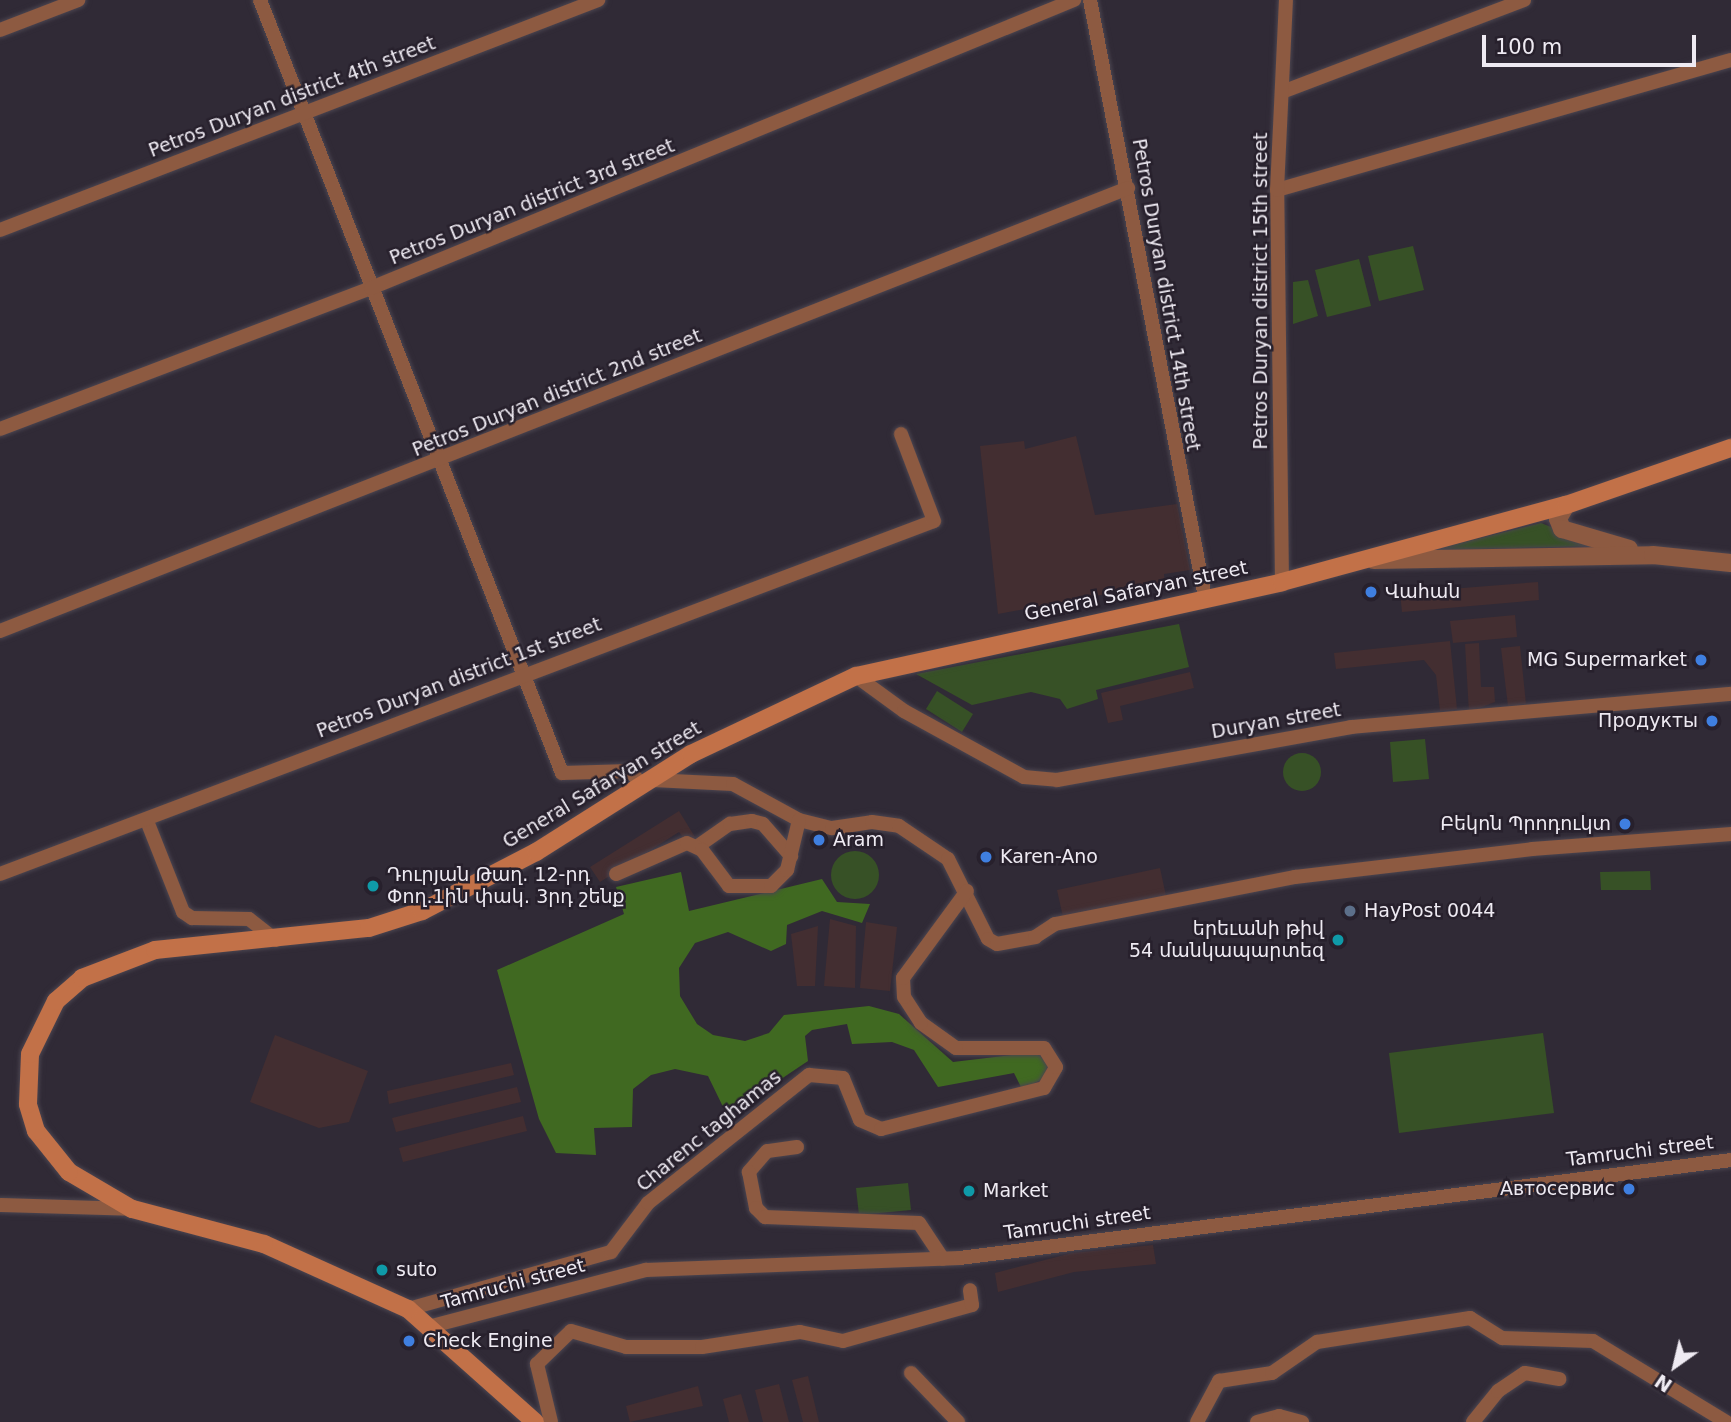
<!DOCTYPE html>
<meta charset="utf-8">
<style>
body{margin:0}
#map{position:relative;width:1731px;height:1422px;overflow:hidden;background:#302a36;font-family:"DejaVu Sans","Noto Sans Armenian",sans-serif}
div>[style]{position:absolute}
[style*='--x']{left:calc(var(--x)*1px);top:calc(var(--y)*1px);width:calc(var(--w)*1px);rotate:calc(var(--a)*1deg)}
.industrial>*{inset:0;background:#432e31}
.green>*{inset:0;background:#375126}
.round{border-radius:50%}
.forest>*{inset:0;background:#406921}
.roads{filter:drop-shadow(0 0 2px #4b4550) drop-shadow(0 0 2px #4b4550)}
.minor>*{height:14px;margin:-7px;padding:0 7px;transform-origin:7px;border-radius:7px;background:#8d5a41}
.tertiary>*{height:18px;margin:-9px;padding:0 9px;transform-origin:9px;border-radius:9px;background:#8d5a41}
.secondary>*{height:18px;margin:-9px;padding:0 9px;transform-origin:9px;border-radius:9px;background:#c27148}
.dots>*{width:19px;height:19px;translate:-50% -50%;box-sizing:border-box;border:4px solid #27202c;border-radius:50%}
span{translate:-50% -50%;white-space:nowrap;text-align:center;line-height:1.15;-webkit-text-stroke:5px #27202c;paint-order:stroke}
.street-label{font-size:19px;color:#eeeaf2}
.poi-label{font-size:19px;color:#eeeaf2}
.left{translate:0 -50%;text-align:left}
.right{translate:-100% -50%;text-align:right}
.north{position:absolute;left:1640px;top:1331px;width:70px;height:70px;-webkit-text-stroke:5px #27202c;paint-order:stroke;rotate:214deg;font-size:19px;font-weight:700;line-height:28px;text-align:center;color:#eeeaf2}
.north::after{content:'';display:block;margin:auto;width:24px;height:32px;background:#eeeaf2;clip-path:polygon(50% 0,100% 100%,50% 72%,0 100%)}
.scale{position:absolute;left:1482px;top:35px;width:214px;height:32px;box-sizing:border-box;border:4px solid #eeeaf2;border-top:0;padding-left:9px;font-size:21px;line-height:24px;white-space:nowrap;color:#eeeaf2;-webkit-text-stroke:5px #27202c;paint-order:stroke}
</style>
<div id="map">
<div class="industrial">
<div style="clip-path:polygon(1076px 436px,1095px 515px,1177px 504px,1190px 570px,1164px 574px,1165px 583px,998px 614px,980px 446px,1024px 441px,1025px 449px)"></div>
<div style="clip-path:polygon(1538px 582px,1539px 600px,1402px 612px,1400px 593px)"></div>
<div style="clip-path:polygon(1515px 615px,1517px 637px,1453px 643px,1450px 621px)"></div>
<div style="clip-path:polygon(1450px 641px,1457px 709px,1440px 711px,1436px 675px,1424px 660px,1336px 669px,1334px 653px)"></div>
<div style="clip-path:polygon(1479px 643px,1481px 687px,1494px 687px,1495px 702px,1469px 712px,1465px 644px)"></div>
<div style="clip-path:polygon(1520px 646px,1526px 704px,1508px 706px,1501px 648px)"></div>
<div style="clip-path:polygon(1190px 672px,1194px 688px,1120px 706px,1123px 720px,1108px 723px,1101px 693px)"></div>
<div style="clip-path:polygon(679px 811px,695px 837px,686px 842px,679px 832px,600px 882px,590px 867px)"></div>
<div style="clip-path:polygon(1160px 868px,1166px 896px,1063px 917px,1057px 890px)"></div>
<div style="clip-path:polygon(830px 919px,856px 926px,855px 988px,824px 986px)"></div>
<div style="clip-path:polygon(866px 922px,897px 927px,890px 991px,860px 988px)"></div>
<div style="clip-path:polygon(818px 926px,815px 986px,797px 986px,791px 934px)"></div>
<div style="clip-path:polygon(275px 1035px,368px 1071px,349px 1122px,319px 1128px,250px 1102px)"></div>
<div style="clip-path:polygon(511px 1063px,514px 1075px,389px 1104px,387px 1091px)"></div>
<div style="clip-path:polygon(517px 1087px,521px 1102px,396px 1132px,392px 1118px)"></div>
<div style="clip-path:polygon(523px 1116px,527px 1131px,403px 1162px,399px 1148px)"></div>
<div style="clip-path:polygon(1153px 1245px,1156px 1264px,1074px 1272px,998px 1292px,995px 1273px,1072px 1253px)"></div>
<div style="clip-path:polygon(808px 1376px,819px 1422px,803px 1422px,792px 1380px)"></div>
<div style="clip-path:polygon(779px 1384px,789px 1422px,763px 1422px,755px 1390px)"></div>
<div style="clip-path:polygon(698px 1386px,703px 1406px,630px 1422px,626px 1406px)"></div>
<div style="clip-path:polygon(741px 1394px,749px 1422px,729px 1422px,723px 1399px)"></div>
</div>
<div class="green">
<div style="clip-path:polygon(1413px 246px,1424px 290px,1379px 301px,1368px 256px)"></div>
<div style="clip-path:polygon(1359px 259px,1371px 306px,1327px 317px,1315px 270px)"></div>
<div style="clip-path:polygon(1308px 280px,1318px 316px,1293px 324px,1293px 282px)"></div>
<div style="clip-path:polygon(1541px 523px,1599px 546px,1432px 550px)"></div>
<div style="clip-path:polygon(1179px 624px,1189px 667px,1096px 690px,1098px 699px,1067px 709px,1060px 699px,1031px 692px,972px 705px,916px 674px)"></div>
<div style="clip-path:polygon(937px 691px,973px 714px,962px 732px,926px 709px)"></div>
<div style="clip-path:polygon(1425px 739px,1429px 779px,1393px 782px,1390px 742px)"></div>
<div class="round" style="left:1283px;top:753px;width:38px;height:38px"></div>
<div class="round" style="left:831px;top:851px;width:48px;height:48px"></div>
<div style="clip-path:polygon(1650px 871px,1651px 890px,1601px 890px,1600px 872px)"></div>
<div style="clip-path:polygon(1543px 1033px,1554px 1113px,1399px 1133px,1389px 1053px)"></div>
<div style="clip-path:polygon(908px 1183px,911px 1210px,859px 1215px,856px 1188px)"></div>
</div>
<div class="forest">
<div style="clip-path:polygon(681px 872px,689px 911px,822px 879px,837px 902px,870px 904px,862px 923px,822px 911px,787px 925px,786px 944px,771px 951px,728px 932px,695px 943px,679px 968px,680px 996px,697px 1024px,713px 1035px,745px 1041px,769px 1033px,784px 1015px,869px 1006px,899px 1014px,953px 1062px,1037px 1052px,1048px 1065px,1043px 1079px,1022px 1089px,1014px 1073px,938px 1087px,914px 1050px,892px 1042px,852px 1044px,847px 1024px,812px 1030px,805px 1036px,808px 1061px,727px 1115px,708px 1076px,675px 1069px,651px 1075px,633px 1089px,632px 1127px,594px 1128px,596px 1155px,556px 1153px,539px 1119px,497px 970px,624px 914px,616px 887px)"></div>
</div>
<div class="roads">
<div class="minor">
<div style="--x:260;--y:0;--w:830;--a:68.66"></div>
<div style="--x:562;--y:773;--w:68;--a:-1.7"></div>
<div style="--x:630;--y:771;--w:20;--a:49"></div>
<div style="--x:1090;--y:0;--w:608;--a:79.1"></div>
<div style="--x:0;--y:30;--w:84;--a:-21"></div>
<div style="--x:1282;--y:92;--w:259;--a:-20.8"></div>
<div style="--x:1277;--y:190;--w:472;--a:-16"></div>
<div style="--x:0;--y:230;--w:641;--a:-21.04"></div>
<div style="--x:0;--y:429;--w:397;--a:-20.8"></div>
<div style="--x:371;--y:288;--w:760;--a:-22.28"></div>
<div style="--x:1282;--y:582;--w:392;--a:-90.7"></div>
<div style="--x:1277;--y:190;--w:190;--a:-87.3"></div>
<div style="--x:0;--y:631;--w:1212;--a:-21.44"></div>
<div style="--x:856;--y:676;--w:59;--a:36.1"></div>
<div style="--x:904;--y:711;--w:137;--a:28.8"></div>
<div style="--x:1024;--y:777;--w:33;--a:5"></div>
<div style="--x:1057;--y:780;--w:299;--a:-10.2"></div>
<div style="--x:1351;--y:727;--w:381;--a:-5"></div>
<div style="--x:653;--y:780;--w:80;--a:2.9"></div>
<div style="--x:733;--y:784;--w:75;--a:28.6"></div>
<div style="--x:799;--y:820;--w:34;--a:14"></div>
<div style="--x:832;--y:828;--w:40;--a:-8.5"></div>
<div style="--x:872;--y:822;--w:27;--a:8"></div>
<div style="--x:899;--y:826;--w:59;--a:34"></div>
<div style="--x:948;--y:859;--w:89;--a:63.4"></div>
<div style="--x:988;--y:939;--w:10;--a:29"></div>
<div style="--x:997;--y:944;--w:39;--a:-10"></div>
<div style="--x:1035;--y:937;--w:24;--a:-33"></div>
<div style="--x:1055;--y:924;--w:245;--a:-11.1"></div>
<div style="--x:1295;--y:877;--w:239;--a:-6.7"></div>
<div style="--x:1532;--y:849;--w:200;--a:-4.3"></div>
<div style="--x:147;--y:821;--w:98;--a:68.4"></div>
<div style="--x:183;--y:912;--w:11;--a:34"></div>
<div style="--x:192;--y:918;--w:57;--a:1"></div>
<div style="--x:249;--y:919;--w:34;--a:38"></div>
<div style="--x:698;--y:846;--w:39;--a:-35"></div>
<div style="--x:730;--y:824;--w:22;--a:-8"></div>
<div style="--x:752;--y:821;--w:11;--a:15"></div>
<div style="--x:763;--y:824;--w:43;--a:48.8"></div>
<div style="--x:0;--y:874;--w:998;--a:-20.7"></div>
<div style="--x:934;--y:521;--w:93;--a:-110.8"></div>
<div style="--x:616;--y:874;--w:77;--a:-23.6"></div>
<div style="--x:687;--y:843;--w:17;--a:25"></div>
<div style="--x:702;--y:850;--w:45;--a:53.1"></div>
<div style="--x:729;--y:886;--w:42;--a:0"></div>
<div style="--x:771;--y:886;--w:23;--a:-45"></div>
<div style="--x:787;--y:870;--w:51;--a:-76.5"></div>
<div style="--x:797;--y:1147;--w:30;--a:172"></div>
<div style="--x:767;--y:1151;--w:28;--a:131"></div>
<div style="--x:749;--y:1172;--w:37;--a:79"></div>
<div style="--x:756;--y:1208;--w:13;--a:45"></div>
<div style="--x:765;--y:1217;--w:154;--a:2.2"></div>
<div style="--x:919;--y:1223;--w:43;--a:56.3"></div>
<div style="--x:0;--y:1205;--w:132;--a:1.7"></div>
<div style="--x:408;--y:1309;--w:211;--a:-15.7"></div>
<div style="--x:611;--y:1252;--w:61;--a:-52.9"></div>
<div style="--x:648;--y:1203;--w:206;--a:-38.5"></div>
<div style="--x:809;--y:1075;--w:34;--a:5"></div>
<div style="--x:843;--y:1078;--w:45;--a:68"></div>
<div style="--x:860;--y:1120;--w:23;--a:23"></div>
<div style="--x:881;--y:1129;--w:168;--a:-14.1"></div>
<div style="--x:1044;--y:1088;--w:24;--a:-60"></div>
<div style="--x:1056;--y:1067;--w:22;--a:-122"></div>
<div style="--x:1044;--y:1048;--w:88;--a:180"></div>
<div style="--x:956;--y:1048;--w:43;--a:-144.5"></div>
<div style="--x:921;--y:1023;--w:31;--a:-123"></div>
<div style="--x:904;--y:997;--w:19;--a:-93"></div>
<div style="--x:903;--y:978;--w:108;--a:-53.7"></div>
<div style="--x:432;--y:1326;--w:221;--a:-14.7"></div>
<div style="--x:646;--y:1270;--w:314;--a:-2.2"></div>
<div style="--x:960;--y:1258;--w:777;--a:-7.24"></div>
<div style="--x:911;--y:1373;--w:68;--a:46.2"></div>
<div style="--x:551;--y:1422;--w:60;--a:-103.6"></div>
<div style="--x:537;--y:1364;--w:47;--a:-44.1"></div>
<div style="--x:571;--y:1331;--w:57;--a:16.2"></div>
<div style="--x:626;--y:1347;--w:76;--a:0"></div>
<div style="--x:702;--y:1347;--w:99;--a:-8.7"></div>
<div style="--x:800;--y:1332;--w:44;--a:11.8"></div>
<div style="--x:843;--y:1341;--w:134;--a:-15.6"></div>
<div style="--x:972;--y:1305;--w:15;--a:-98"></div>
<div style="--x:1197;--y:1422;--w:47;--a:-61.8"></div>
<div style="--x:1219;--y:1381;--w:54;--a:-8.6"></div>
<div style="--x:1272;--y:1373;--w:55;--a:-34.6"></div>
<div style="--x:1317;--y:1342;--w:155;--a:-8.9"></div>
<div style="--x:1470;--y:1318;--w:38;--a:32"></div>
<div style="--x:1502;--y:1338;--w:91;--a:1.9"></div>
<div style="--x:1593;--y:1341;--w:156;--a:31.3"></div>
<div style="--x:1257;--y:1422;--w:23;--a:-15"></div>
<div style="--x:1279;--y:1416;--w:24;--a:15"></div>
<div style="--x:1473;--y:1422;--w:40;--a:-51"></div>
<div style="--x:1498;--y:1391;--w:32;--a:-34"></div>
<div style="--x:1525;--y:1373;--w:35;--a:10"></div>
</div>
<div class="tertiary">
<div style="--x:1566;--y:505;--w:16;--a:120"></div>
<div style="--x:1558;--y:519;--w:11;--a:68"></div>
<div style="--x:1562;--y:529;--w:70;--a:16.6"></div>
<div style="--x:1374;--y:560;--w:279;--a:-1"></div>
<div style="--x:1653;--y:555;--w:78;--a:5.9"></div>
</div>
<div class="secondary">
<div style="--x:535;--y:1422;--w:170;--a:-138.3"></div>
<div style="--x:408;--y:1309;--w:158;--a:-155.7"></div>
<div style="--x:264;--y:1244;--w:137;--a:-165.1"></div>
<div style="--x:132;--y:1209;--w:73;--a:-149.6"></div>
<div style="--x:69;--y:1172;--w:53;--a:-128.8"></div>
<div style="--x:36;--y:1131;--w:28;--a:-107"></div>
<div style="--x:28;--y:1104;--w:50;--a:-87.7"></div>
<div style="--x:30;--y:1054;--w:59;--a:-63.9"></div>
<div style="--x:56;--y:1001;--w:35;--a:-41"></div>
<div style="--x:82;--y:978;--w:78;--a:-21"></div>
<div style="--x:155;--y:950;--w:215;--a:-5.9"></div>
<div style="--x:369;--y:928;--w:56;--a:-17.8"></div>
<div style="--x:422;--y:911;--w:128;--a:-27.4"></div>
<div style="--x:536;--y:852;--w:183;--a:-32.3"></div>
<div style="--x:691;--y:754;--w:183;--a:-25.3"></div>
<div style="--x:856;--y:676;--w:436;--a:-12.4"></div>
<div style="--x:1282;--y:582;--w:294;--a:-15.2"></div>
<div style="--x:1566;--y:505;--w:175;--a:-19.1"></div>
</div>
</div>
<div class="dots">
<div style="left:1371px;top:592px;background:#3f7fe0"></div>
<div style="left:1701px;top:660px;background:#3f7fe0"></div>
<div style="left:1712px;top:721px;background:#3f7fe0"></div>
<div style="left:1625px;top:824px;background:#3f7fe0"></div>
<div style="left:819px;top:840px;background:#3f7fe0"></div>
<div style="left:986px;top:857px;background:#3f7fe0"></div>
<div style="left:373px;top:886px;background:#0f9aa8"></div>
<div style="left:1350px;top:911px;background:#5c6f8a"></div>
<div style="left:1338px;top:940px;background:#0f9aa8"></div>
<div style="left:1629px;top:1189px;background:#3f7fe0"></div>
<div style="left:969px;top:1191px;background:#0f9aa8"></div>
<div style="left:382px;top:1270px;background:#0f9aa8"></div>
<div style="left:409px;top:1341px;background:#3f7fe0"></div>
</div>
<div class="street-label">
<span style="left:292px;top:97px;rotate:-21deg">Petros Duryan district 4th street</span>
<span style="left:532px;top:202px;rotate:-22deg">Petros Duryan district 3rd street</span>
<span style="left:1261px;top:291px;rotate:-90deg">Petros Duryan district 15th street</span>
<span style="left:1166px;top:295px;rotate:80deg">Petros Duryan district 14th street</span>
<span style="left:557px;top:393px;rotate:-22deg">Petros Duryan district 2nd street</span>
<span style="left:1136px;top:591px;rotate:-12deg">General Safaryan street</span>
<span style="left:459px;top:678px;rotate:-21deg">Petros Duryan district 1st street</span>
<span style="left:1276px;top:721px;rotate:-10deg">Duryan street</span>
<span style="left:602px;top:785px;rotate:-31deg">General Safaryan street</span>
<span style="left:709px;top:1131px;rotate:-39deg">Charenc taghamas</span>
<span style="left:1640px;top:1151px;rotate:-7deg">Tamruchi street</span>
<span style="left:1077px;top:1223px;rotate:-8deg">Tamruchi street</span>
<span style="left:513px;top:1284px;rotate:-15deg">Tamruchi street</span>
</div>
<div class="poi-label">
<span class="left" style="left:1385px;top:592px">Վահան</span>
<span class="right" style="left:1687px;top:660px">MG Supermarket</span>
<span class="right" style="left:1698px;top:721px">Продукты</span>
<span class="right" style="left:1611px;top:824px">Բեկոն Պրոդուկտ</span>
<span class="left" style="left:833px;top:840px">Aram</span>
<span class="left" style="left:1000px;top:857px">Karen-Ano</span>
<span class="left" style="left:387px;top:886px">Դուրյան Թաղ. 12-րդ<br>Փող.1ին փակ․ 3րդ շենք</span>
<span class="left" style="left:1364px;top:911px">HayPost 0044</span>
<span class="right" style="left:1324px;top:940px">երեւանի թիվ<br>54 մանկապարտեզ</span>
<span class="right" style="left:1615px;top:1189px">Автосервис</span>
<span class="left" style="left:983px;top:1191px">Market</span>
<span class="left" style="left:396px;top:1270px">suto</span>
<span class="left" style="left:423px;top:1341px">Check Engine</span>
</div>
<div class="north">N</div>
<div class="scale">100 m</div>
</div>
